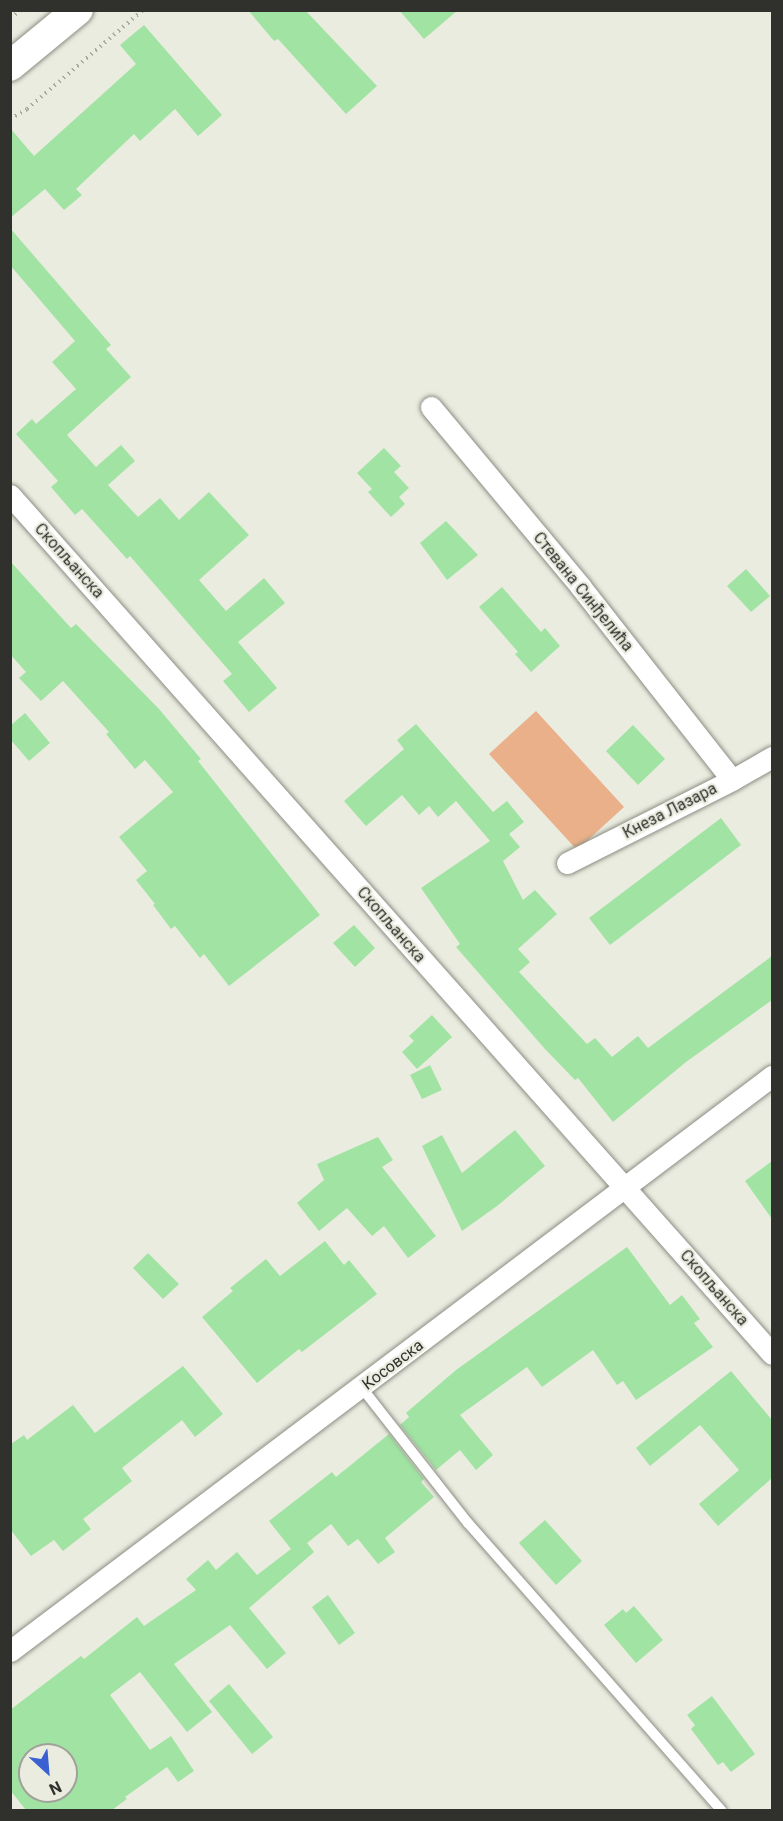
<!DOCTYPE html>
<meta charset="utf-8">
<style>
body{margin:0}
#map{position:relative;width:783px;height:1821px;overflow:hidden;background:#eaece0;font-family:Roboto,sans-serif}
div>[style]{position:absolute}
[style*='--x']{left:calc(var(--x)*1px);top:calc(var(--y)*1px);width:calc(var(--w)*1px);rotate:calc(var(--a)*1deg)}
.green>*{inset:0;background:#eab089}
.building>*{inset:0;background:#a1e3a3}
.path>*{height:4px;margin-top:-2px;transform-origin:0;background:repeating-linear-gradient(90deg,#a8aaa0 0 1.5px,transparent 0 6px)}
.roads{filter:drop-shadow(0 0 2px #8c8d83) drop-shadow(0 0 2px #8c8d83)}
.lane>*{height:10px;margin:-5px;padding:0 5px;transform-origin:5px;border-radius:5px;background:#fff}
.street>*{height:21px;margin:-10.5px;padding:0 10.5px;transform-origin:10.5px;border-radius:10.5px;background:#fff}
.secondary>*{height:30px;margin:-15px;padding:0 15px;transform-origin:15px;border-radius:15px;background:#fff}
span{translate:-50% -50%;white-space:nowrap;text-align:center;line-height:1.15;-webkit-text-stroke:4.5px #eaece0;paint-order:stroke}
.street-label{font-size:16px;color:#30312c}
.frame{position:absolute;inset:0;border:12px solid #30312c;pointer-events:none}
.north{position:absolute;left:18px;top:1743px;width:60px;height:60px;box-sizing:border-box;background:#eaece0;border:2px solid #a0a198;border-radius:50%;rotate:154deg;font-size:16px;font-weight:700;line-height:24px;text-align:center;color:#30312c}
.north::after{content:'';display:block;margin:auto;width:21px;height:27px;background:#3b60d2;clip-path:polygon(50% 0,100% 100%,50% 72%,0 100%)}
</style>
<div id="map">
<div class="green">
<div style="clip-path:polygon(536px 711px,624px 807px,577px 850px,489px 754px)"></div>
</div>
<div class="building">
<div style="clip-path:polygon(248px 10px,305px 10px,377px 86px,346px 114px,278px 39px,274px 41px)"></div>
<div style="clip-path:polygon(399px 10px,458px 10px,424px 39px)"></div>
<div style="clip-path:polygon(144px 25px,222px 115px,198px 136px,175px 109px,140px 141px,134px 134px,76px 189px,82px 195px,64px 210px,45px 189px,10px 218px,10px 128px,34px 156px,136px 64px,120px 45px)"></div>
<div style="clip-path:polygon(10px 228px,111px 345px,106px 349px,131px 377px,67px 435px,96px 467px,121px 445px,135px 461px,108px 485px,138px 517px,160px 498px,179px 520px,209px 492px,249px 535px,199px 580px,226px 611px,264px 578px,285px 603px,238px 642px,277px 688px,249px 712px,223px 681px,232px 674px,130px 556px,127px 559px,82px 509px,75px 515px,51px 487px,58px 481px,16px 434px,32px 419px,36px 424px,76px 389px,52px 362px,75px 341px,10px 265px)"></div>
<div style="clip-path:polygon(384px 448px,401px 466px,394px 472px,409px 488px,399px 497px,405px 504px,391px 517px,368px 492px,372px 489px,357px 473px)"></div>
<div style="clip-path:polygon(446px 521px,478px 555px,447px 580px,420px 543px)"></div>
<div style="clip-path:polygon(10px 561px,71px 628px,76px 624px,159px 709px,201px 759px,198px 761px,320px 915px,229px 986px,204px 954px,200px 958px,175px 926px,171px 929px,153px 905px,155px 904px,136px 880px,147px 871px,119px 837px,173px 792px,145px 760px,135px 769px,106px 734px,109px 732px,63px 681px,41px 701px,19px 678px,26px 672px,10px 654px)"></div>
<div style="clip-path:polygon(746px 569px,770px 596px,751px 612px,727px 586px)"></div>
<div style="clip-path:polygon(502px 587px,541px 632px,545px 628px,560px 646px,531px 672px,515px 654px,518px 652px,479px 607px)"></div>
<div style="clip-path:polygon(25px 713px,50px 743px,29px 761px,10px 739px,10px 726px)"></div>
<div style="clip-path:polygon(416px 724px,493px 812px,507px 801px,524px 822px,509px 834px,520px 847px,503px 861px,523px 900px,535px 890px,557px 914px,518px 949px,530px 962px,519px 972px,587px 1044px,595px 1038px,612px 1057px,638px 1036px,648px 1048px,772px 956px,772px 1000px,686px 1062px,613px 1122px,578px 1078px,575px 1080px,545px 1049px,456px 947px,460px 944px,421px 888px,490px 841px,456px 801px,438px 817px,429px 806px,419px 815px,402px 795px,366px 826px,344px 801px,404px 749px,397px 740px)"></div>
<div style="clip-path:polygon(633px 725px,665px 759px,638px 785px,606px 751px)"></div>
<div style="clip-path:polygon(721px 818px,741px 845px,610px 945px,589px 918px)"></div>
<div style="clip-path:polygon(354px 925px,375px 948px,355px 967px,333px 943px)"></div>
<div style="clip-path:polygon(432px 1015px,452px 1037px,417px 1069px,402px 1052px,414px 1041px,409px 1036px)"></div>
<div style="clip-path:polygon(430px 1065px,442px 1090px,422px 1099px,410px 1075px)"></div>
<div style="clip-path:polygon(515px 1130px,545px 1166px,497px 1206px,462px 1231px,422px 1146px,442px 1135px,462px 1173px)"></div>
<div style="clip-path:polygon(378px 1137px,393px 1160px,382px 1167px,436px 1236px,408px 1258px,384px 1226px,372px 1236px,347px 1208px,319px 1231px,297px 1203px,324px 1180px,317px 1164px)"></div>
<div style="clip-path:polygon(772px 1161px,772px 1219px,745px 1181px)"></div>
<div style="clip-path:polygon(325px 1241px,344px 1265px,349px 1260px,377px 1294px,302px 1352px,299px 1349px,257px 1383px,202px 1317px,233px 1291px,230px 1288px,266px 1259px,280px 1276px)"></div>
<div style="clip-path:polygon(627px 1247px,670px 1305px,682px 1295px,700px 1319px,694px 1323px,713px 1347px,636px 1400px,623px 1381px,617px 1385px,593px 1350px,542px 1387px,527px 1367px,460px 1415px,493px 1455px,476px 1470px,460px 1450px,436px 1470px,400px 1425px,409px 1417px,406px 1413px,456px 1370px)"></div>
<div style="clip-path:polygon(148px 1253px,179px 1284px,163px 1299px,133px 1268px)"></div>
<div style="clip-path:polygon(183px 1366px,223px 1414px,195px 1437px,182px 1420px,122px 1468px,132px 1481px,83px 1519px,91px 1529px,63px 1551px,54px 1540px,31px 1556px,10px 1529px,11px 1444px,24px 1435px,27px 1440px,73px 1405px,95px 1433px)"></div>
<div style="clip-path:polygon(731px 1371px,772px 1420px,772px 1478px,718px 1526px,699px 1504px,739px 1470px,700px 1425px,650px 1466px,636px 1448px)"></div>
<div style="clip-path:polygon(evenodd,389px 1434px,424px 1479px,421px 1482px,434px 1497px,385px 1538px,395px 1552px,378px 1564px,358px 1539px,348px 1546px,331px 1524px,307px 1543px,314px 1552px,249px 1608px,286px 1653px,267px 1669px,230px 1625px,174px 1664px,212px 1712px,187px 1732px,140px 1672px,110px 1695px,150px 1750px,171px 1736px,194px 1771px,178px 1782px,167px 1767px,125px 1797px,127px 1799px,112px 1810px,26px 1810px,10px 1790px,10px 1710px,81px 1656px,84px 1659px,137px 1617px,144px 1626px,196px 1590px,186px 1579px,208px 1560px,216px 1570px,237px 1552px,257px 1575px,291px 1549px,269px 1521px,332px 1472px,336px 1477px,389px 1434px,30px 1755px,66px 1755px,66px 1791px,30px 1791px,30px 1755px)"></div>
<div style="clip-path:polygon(545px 1520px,582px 1561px,556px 1585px,519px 1543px)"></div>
<div style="clip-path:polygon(328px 1595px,355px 1633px,339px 1645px,312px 1607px)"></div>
<div style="clip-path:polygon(634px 1606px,663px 1640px,636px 1663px,604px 1625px,623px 1609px,626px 1613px)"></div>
<div style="clip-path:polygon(229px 1684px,273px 1737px,252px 1754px,209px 1701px)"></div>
<div style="clip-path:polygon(712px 1696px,755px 1754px,731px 1772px,723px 1762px,718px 1765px,691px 1729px,695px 1725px,687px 1715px)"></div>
</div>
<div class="path">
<div style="--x:10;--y:18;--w:14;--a:-36"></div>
<div style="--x:10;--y:119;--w:20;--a:-30"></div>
<div style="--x:27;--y:109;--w:153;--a:-40.5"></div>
</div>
<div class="roads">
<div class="lane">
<div style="--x:362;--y:1388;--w:172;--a:51.9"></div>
<div style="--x:468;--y:1523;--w:383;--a:48.6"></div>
</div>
<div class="street">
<div style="--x:431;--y:407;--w:233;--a:50.2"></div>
<div style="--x:580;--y:586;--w:246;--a:51.9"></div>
<div style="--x:10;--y:495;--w:1148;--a:48.42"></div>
<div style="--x:567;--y:863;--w:185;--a:-26.7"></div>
<div style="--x:732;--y:780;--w:46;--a:-29.9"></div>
<div style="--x:10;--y:1651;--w:955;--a:-37.04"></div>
</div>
<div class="secondary">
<div style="--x:10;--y:66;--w:88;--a:-39.5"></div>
</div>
</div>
<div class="street-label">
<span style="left:69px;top:561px;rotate:48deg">Скопљанска</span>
<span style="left:583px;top:592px;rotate:51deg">Стевана Синђелића</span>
<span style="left:670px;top:811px;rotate:-27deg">Кнеза Лазара</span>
<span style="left:391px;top:925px;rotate:49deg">Скопљанска</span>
<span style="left:714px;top:1288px;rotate:49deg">Скопљанска</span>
<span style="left:393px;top:1365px;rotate:-37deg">Косовска</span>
</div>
<div class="frame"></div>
<div class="north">N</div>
</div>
